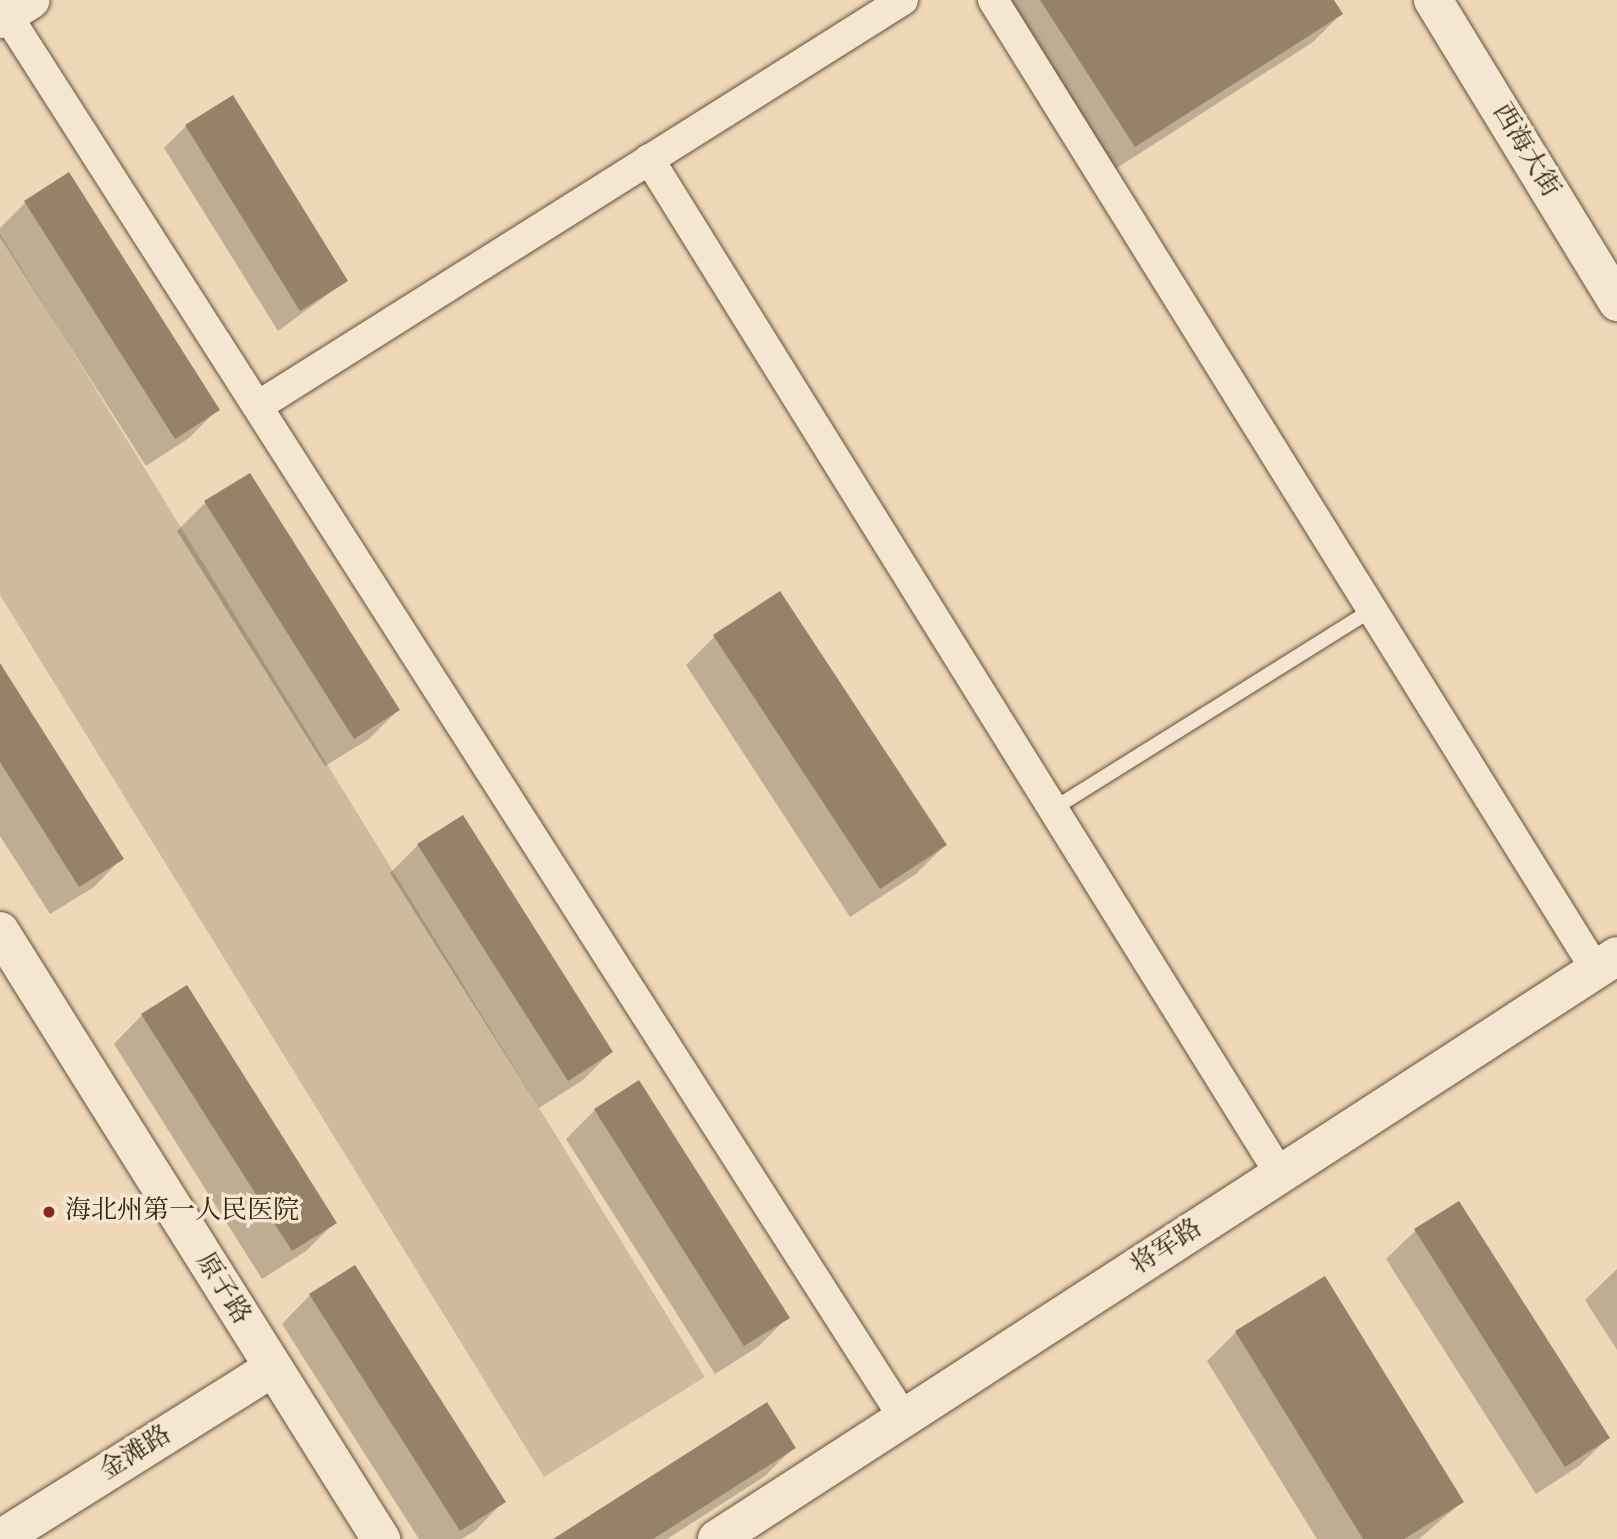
<!DOCTYPE html>
<meta charset="utf-8">
<style>
body{margin:0}
#map{position:relative;width:1617px;height:1539px;overflow:hidden;background:#eed8b8;font-family:"Old Standard TT","Noto Serif SC",serif}
div>[style]{position:absolute}
[style*='--x']{left:calc(var(--x)*1px);top:calc(var(--y)*1px);width:calc(var(--w)*1px);rotate:calc(var(--a)*1deg)}
.green>*{inset:0;background:#ceba9c}
.shadow>*{inset:0;background:#0003}
.building>*{inset:0;background:#958269}
.roads{filter:drop-shadow(0 0 2px #62523c) drop-shadow(0 0 2px #62523c)}
.lane>*{height:14px;margin:-7px;padding:0 7px;transform-origin:7px;border-radius:7px;background:#f4e6d1}
.street>*{height:30px;margin:-15px;padding:0 15px;transform-origin:15px;border-radius:15px;background:#f4e6d1}
.secondary>*{height:38px;margin:-19px;padding:0 19px;transform-origin:19px;border-radius:19px;background:#f4e6d1}
.dots>*{width:19px;height:19px;translate:-50% -50%;box-sizing:border-box;border:4px solid #f4e6d1;border-radius:50%}
span{translate:-50% -50%;white-space:nowrap;text-align:center;line-height:1.15;-webkit-text-stroke:7px #f4e6d1;paint-order:stroke}
.street-label{font-size:26px;color:#342513}
.poi-label{font-size:26px;color:#342513}
.left{translate:0 -50%;text-align:left}
</style>
<div id="map">
<div class="green">
<div style="clip-path:polygon(0 234px,705px 1377px,544px 1477px,0 595px)"></div>
</div>
<div class="shadow">
<div style="clip-path:polygon(994px 0,1332px 0,1341px 14px,1313px 42px,1106px 175px)"></div>
<div style="clip-path:polygon(186px 126px,346px 281px,278px 331px,164px 148px)"></div>
<div style="clip-path:polygon(25px 203px,218px 409px,189px 438px,146px 466px,0 237px,0 228px)"></div>
<div style="clip-path:polygon(205px 503px,398px 710px,369px 739px,325px 766px,177px 531px)"></div>
<div style="clip-path:polygon(714px 637px,945px 845px,916px 874px,850px 917px,686px 665px)"></div>
<div style="clip-path:polygon(0 666px,122px 858px,94px 887px,50px 914px,0 836px)"></div>
<div style="clip-path:polygon(418px 845px,611px 1052px,583px 1080px,539px 1108px,390px 873px)"></div>
<div style="clip-path:polygon(142px 1015px,335px 1222px,306px 1251px,262px 1279px,114px 1044px)"></div>
<div style="clip-path:polygon(595px 1110px,788px 1317px,759px 1346px,715px 1374px,566px 1139px)"></div>
<div style="clip-path:polygon(1459px 1203px,1608px 1438px,1579px 1466px,1536px 1494px,1386px 1259px,1415px 1231px)"></div>
<div style="clip-path:polygon(1617px 1269px,1617px 1350px,1585px 1300px)"></div>
<div style="clip-path:polygon(310px 1295px,503px 1502px,475px 1531px,461px 1539px,419px 1539px,282px 1324px)"></div>
<div style="clip-path:polygon(1236px 1332px,1462px 1502px,1419px 1539px,1317px 1539px,1207px 1361px)"></div>
<div style="clip-path:polygon(793px 1448px,765px 1476px,667px 1539px,556px 1539px)"></div>
</div>
<div class="building">
<div style="clip-path:polygon(1040px 0,1334px 0,1343px 14px,1135px 147px)"></div>
<div style="clip-path:polygon(233px 95px,348px 281px,300px 311px,185px 125px)"></div>
<div style="clip-path:polygon(69px 172px,220px 410px,175px 439px,24px 201px)"></div>
<div style="clip-path:polygon(250px 473px,400px 710px,354px 739px,204px 501px)"></div>
<div style="clip-path:polygon(780px 591px,947px 845px,880px 889px,713px 635px)"></div>
<div style="clip-path:polygon(0 663px,124px 859px,79px 887px,0 762px)"></div>
<div style="clip-path:polygon(463px 815px,613px 1052px,568px 1081px,417px 844px)"></div>
<div style="clip-path:polygon(187px 985px,337px 1223px,292px 1251px,141px 1014px)"></div>
<div style="clip-path:polygon(639px 1080px,790px 1318px,744px 1346px,594px 1109px)"></div>
<div style="clip-path:polygon(1459px 1201px,1610px 1438px,1565px 1467px,1414px 1229px)"></div>
<div style="clip-path:polygon(355px 1265px,506px 1502px,460px 1531px,309px 1294px)"></div>
<div style="clip-path:polygon(1325px 1276px,1464px 1502px,1404px 1539px,1363px 1539px,1235px 1331px)"></div>
<div style="clip-path:polygon(767px 1402px,796px 1448px,653px 1539px,553px 1539px)"></div>
</div>
<div class="roads">
<div class="lane">
<div style="--x:1053;--y:809;--w:376;--a:-32"></div>
</div>
<div class="street">
<div style="--x:993;--y:0;--w:1142;--a:58.13"></div>
<div style="--x:7;--y:15;--w:1665;--a:57.41"></div>
<div style="--x:649;--y:159;--w:1195;--a:58.13"></div>
<div style="--x:258;--y:406;--w:762;--a:-32.19"></div>
</div>
<div class="secondary">
<div style="--x:1433;--y:0;--w:354;--a:58.6"></div>
<div style="--x:0;--y:19;--w:36;--a:-32"></div>
<div style="--x:0;--y:931;--w:718;--a:57.93"></div>
<div style="--x:0;--y:1539;--w:320;--a:-32.1"></div>
<div style="--x:717;--y:1539;--w:1072;--a:-32.93"></div>
</div>
</div>
<div class="dots">
<div style="left:49px;top:1212px;background:#8f2418"></div>
</div>
<div class="street-label">
<span style="left:1525px;top:151px;rotate:59deg">西海大街</span>
<span style="left:1167px;top:1248px;rotate:-33deg">将军路</span>
<span style="left:222px;top:1289px;rotate:58deg">原子路</span>
<span style="left:136px;top:1454px;rotate:-32deg">金滩路</span>
</div>
<div class="poi-label">
<span class="left" style="left:65px;top:1212px">海北州第一人民医院</span>
</div>
</div>
